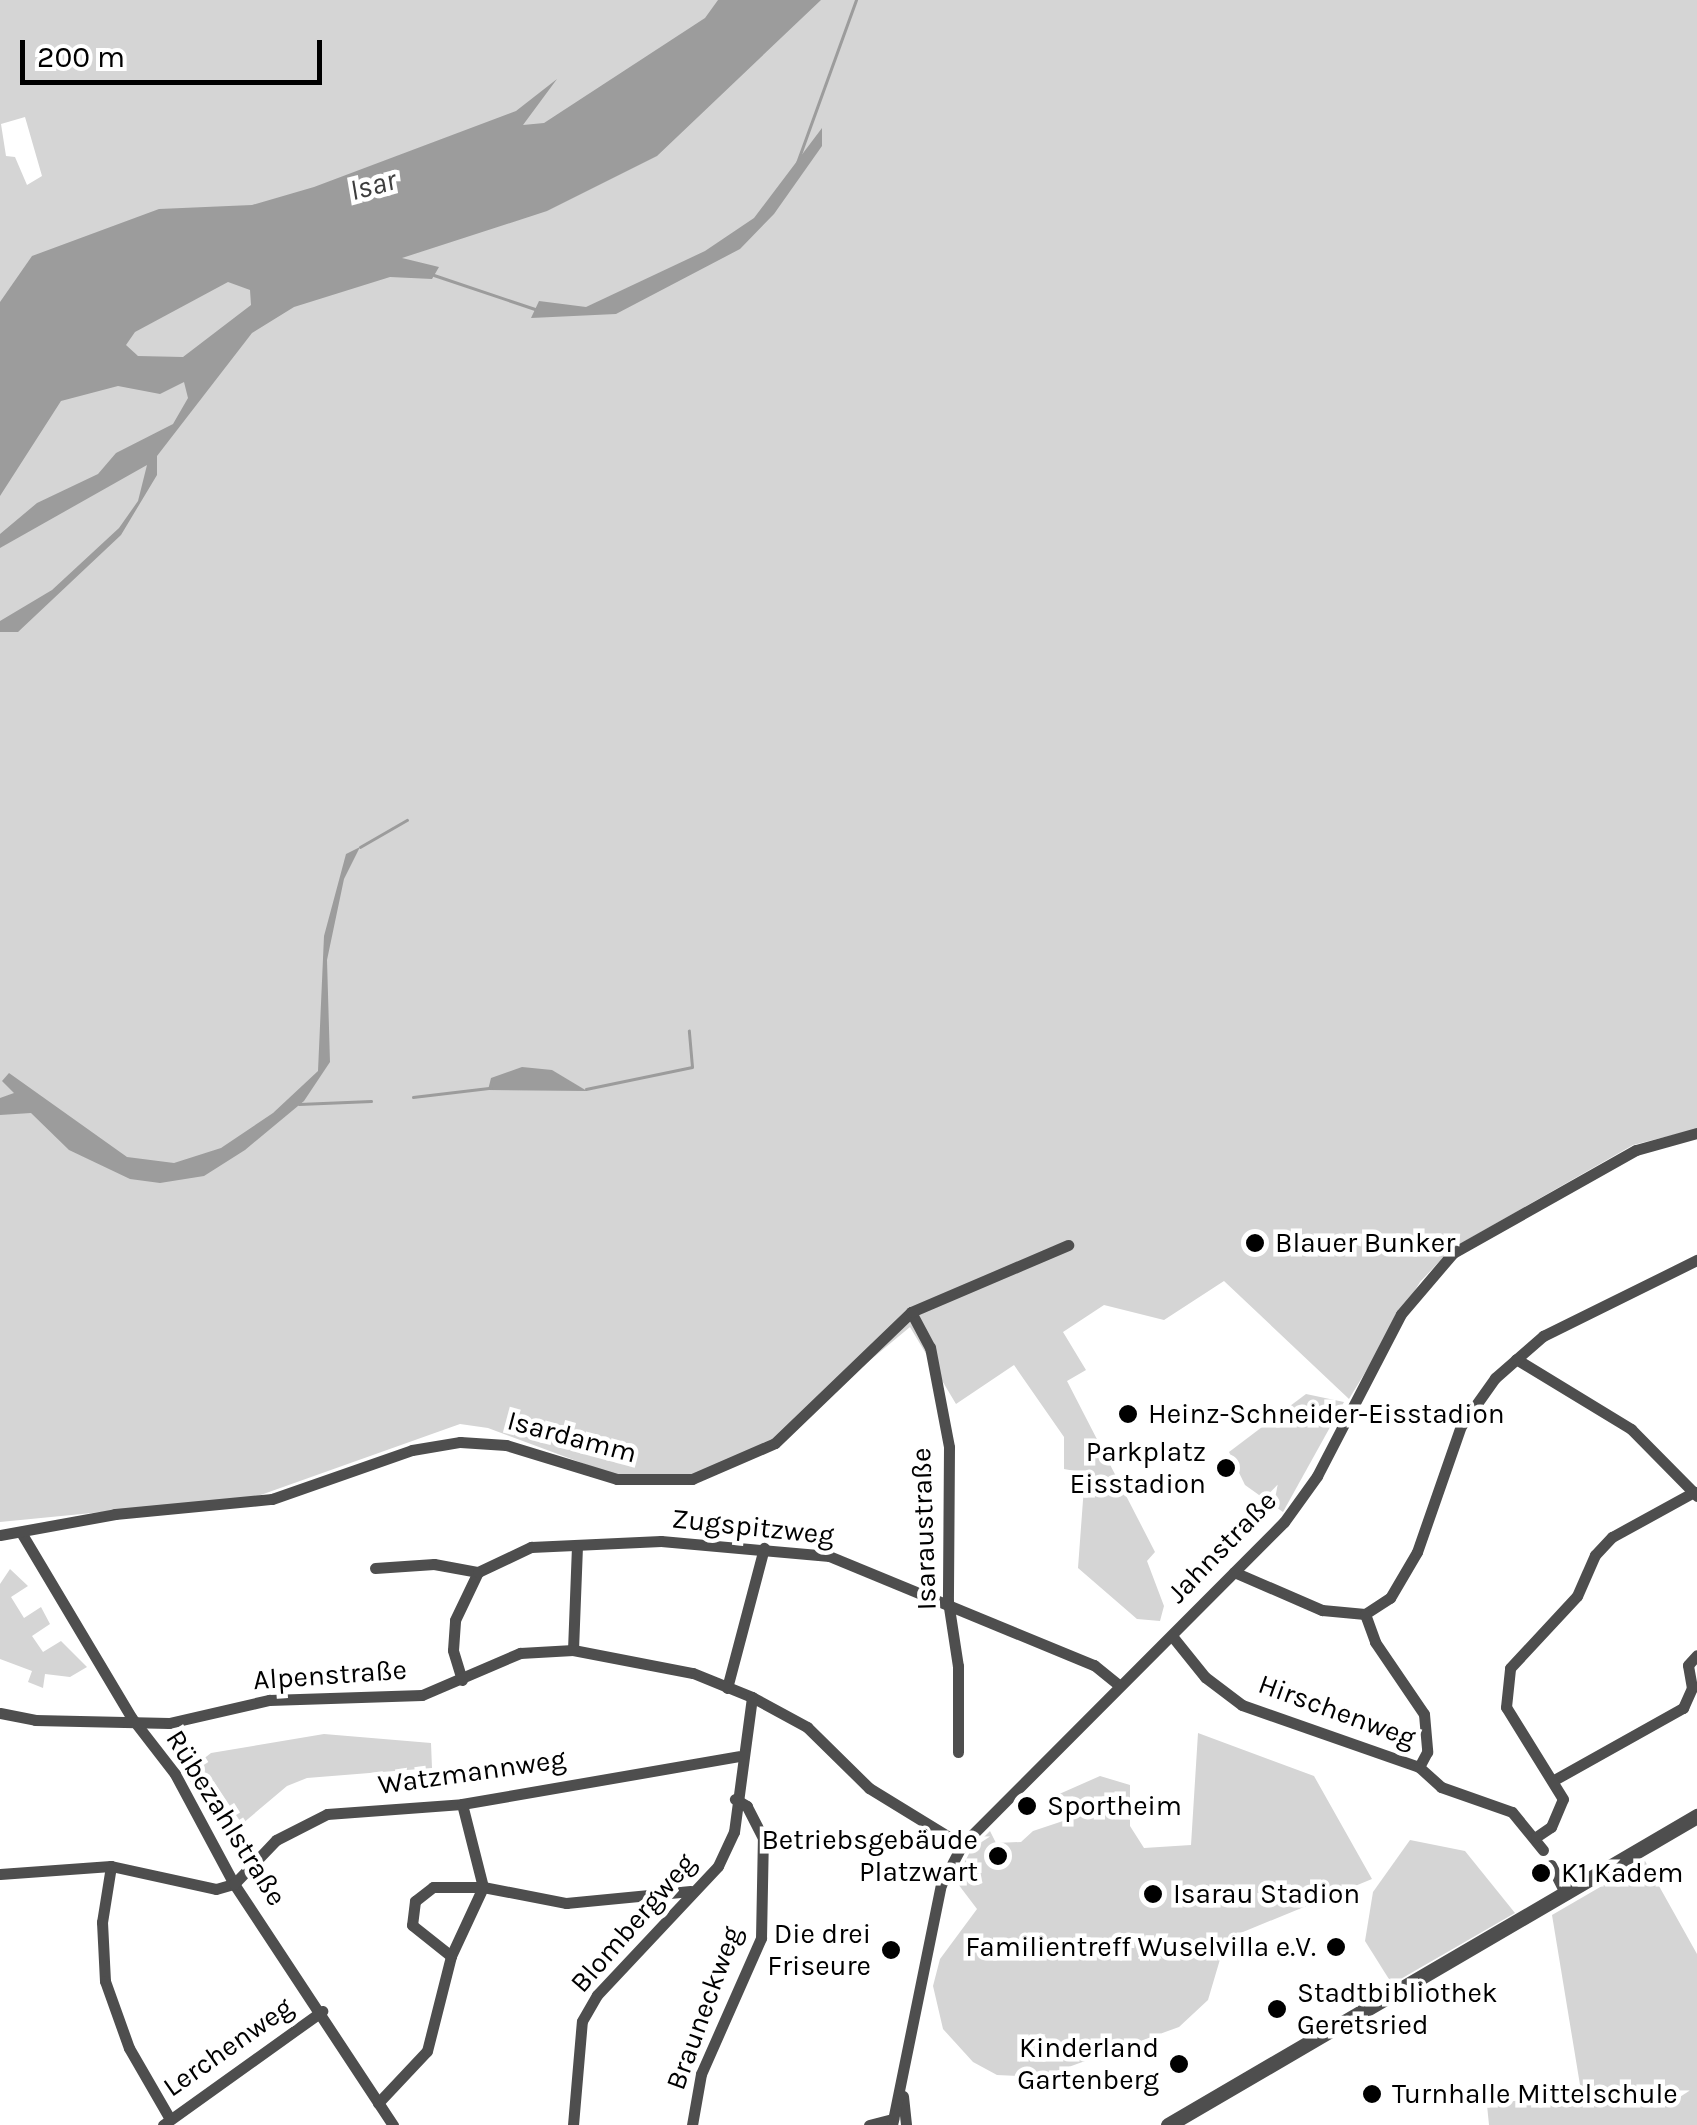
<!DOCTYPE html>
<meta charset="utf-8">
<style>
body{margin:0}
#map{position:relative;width:1697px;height:2125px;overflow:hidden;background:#fff;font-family:Karla,sans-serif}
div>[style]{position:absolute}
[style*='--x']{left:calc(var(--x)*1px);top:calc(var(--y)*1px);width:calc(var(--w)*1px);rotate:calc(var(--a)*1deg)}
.green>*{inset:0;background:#d5d5d5}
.water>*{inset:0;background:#9c9c9c}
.stream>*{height:2.5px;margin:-1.25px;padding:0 1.25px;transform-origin:1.25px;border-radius:1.25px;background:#9c9c9c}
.minor>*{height:11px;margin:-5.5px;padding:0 5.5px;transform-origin:5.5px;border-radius:5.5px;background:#4e4e4e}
.tertiary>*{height:15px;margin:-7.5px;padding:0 7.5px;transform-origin:7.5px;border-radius:7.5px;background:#4e4e4e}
.dots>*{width:28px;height:28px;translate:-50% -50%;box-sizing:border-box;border:5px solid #fff;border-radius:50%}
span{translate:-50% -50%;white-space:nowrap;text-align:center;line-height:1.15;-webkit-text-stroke:9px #fff;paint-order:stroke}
.poi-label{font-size:28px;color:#000}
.left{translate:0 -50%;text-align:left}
.right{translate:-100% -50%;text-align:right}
.street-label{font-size:28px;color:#000}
.water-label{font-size:30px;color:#3d3d3d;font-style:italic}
.scale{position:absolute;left:20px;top:40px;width:302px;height:45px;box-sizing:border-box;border:5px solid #000;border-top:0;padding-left:12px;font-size:30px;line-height:35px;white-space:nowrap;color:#000;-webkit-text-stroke:8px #fff;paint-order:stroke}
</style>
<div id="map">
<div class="green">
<div style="clip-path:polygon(evenodd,0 0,1697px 0,1697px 1129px,1633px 1145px,1451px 1249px,1420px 1282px,1349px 1399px,1224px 1281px,1164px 1320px,1104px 1305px,1063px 1332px,1086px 1370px,1067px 1381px,1155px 1552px,1147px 1561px,1164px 1606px,1160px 1621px,1137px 1619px,1078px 1568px,1085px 1473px,1064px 1469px,1064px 1437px,1014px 1365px,956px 1404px,910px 1327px,774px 1440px,692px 1477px,617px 1476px,488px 1428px,460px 1424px,255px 1497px,0 1522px,0 0,25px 117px,42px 176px,27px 185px,15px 157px,6px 156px,1px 124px,25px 117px)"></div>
<div style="clip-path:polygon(1306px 1394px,1344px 1402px,1283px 1512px,1245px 1485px,1229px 1452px)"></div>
<div style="clip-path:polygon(10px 1569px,28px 1586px,11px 1597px,24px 1618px,41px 1607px,50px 1624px,32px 1636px,43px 1652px,61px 1641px,87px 1667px,70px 1677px,45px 1674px,43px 1688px,28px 1682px,32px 1671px,0 1659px,0 1584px)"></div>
<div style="clip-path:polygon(1198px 1733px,1314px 1776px,1372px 1879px,1226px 1939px,1208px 2000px,1179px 2027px,1041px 2077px,997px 2075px,973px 2062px,943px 2029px,933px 1986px,940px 1959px,977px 1909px,955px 1880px,971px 1850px,990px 1831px,996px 1843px,1021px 1842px,1033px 1831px,1069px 1819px,1057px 1795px,1100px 1776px,1130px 1785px,1130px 1826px,1144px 1848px,1191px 1845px)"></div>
<div style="clip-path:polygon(324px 1734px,431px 1743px,432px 1768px,307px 1778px,287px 1786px,242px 1824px,214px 1782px,199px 1792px,184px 1774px,211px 1753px)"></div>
<div style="clip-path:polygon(1410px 1840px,1465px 1851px,1515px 1913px,1392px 1984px,1365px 1941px,1373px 1892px)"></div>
<div style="clip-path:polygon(1645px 1861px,1697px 1954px,1697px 2125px,1489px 2125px,1487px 2105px,1581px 2091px,1552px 1915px)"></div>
</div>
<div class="water">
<div style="clip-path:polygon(evenodd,718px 0,821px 0,657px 156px,547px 211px,402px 258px,439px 267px,432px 279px,390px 277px,294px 307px,252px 333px,157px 456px,157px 475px,121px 535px,18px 632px,0 632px,0 621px,52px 590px,119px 528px,138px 501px,147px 465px,0 548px,0 534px,37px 503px,98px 474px,116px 453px,173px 424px,188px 398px,184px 382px,160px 394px,118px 386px,61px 401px,0 496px,0 302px,32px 256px,159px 209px,252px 205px,314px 187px,516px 111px,557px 79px,523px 125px,544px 123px,705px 18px,718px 0,228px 282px,250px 290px,251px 305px,183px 357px,138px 356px,126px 345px,135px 332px,228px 282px)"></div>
<div style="clip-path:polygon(822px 128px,822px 146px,774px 214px,740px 249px,616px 314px,531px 318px,539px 301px,586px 307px,705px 251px,754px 218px)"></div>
<div style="clip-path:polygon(360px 847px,344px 879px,327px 960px,330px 1062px,304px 1101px,245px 1150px,204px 1176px,160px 1183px,130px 1179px,69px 1150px,31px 1113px,0 1115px,0 1098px,14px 1093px,2px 1081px,9px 1073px,127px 1157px,174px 1163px,221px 1148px,273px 1113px,318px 1071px,324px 936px,346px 854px)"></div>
<div style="clip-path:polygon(522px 1067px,552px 1070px,587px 1091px,488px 1090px,491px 1078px)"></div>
</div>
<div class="stream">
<div style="--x:797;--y:163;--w:173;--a:-70.1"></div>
<div style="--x:434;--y:275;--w:107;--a:18.6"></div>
<div style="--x:360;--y:847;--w:54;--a:-29.9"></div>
<div style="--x:586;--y:1089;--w:108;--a:-11.7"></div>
<div style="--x:692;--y:1067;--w:36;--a:-95"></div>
<div style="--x:413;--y:1097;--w:78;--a:-6.7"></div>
<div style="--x:299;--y:1104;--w:72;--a:-2.4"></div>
</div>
<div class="minor">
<div style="--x:911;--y:1312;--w:40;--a:62"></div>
<div style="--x:930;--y:1347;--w:102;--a:79.2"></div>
<div style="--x:949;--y:1447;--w:154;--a:90.4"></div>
<div style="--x:948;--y:1601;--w:66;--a:81.3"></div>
<div style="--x:958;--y:1666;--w:86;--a:90"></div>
<div style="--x:1516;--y:1359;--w:135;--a:31.3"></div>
<div style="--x:1631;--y:1429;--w:94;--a:45.4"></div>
<div style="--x:22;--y:1534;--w:213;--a:59.2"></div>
<div style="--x:131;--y:1717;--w:72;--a:52.3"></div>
<div style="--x:175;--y:1774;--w:125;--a:61.8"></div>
<div style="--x:234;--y:1884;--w:289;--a:56.6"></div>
<div style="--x:0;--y:1535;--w:117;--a:-10.3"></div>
<div style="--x:115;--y:1514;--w:158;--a:-5.5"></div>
<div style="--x:272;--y:1499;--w:148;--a:-19.3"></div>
<div style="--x:412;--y:1450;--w:49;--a:-9.5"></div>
<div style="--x:460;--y:1442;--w:46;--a:3.7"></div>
<div style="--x:506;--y:1445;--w:116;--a:17"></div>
<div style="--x:617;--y:1479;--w:75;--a:0"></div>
<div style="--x:692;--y:1479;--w:90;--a:-23.4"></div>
<div style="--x:775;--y:1443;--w:189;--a:-43.9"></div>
<div style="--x:911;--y:1312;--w:171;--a:-23.1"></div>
<div style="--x:375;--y:1568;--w:59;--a:-3.9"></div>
<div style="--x:434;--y:1564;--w:45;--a:10.3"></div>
<div style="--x:1234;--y:1572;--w:96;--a:23.4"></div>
<div style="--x:1322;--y:1610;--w:43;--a:5.3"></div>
<div style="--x:1365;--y:1614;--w:30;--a:-33"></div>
<div style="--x:1390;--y:1598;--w:53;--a:-59.6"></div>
<div style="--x:1417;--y:1552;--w:133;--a:-70.8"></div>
<div style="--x:1461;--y:1426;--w:59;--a:-54.7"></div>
<div style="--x:1495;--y:1378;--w:64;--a:-41.2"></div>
<div style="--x:1543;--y:1336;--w:172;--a:-26.3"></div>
<div style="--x:1365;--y:1614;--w:30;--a:70"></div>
<div style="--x:1375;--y:1642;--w:87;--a:55.8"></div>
<div style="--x:1424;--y:1714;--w:38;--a:85"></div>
<div style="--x:1427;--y:1752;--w:17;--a:118"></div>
<div style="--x:1172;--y:1636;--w:53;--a:51.2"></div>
<div style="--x:1205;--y:1677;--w:46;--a:37.1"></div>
<div style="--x:1242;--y:1705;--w:188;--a:19.3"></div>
<div style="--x:1419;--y:1767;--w:30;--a:42"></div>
<div style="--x:1441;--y:1787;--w:75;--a:19.4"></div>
<div style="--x:1512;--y:1812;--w:49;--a:50.8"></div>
<div style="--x:573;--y:1650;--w:105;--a:-87.8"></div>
<div style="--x:462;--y:1680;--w:31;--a:-107"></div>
<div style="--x:453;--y:1650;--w:30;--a:-86"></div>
<div style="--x:455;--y:1620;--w:53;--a:-64.4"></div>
<div style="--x:478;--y:1572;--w:59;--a:-25.3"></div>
<div style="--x:531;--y:1547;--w:130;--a:-2.6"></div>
<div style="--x:661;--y:1541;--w:169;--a:5.1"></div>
<div style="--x:829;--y:1556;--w:287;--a:22.4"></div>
<div style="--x:1094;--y:1665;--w:33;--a:39"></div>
<div style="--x:727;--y:1688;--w:145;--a:-75.2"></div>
<div style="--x:0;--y:1713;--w:36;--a:11"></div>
<div style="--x:35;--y:1720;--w:134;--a:1.3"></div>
<div style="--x:169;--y:1723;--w:103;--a:-13"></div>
<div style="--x:269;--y:1700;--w:153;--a:-1.9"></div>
<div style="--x:422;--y:1695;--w:107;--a:-23.2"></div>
<div style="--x:520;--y:1653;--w:53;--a:-3.2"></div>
<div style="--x:573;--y:1650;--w:122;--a:10.9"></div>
<div style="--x:693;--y:1673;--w:64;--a:22.1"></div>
<div style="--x:752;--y:1697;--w:63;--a:28.6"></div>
<div style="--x:807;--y:1727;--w:87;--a:44.5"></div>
<div style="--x:869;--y:1788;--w:109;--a:31.5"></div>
<div style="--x:1554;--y:1780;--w:148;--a:-29.2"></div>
<div style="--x:1683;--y:1708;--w:22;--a:-66"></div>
<div style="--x:1692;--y:1688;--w:23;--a:-100"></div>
<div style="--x:1688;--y:1665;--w:13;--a:-48"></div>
<div style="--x:462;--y:1804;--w:86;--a:75.8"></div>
<div style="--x:483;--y:1887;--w:85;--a:10.9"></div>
<div style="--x:566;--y:1903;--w:125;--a:-5.5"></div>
<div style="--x:1536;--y:1837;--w:18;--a:-34"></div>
<div style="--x:1551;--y:1827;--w:30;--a:-67"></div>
<div style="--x:1563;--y:1799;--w:108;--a:-121.8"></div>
<div style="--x:1506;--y:1707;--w:39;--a:-84"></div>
<div style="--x:1510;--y:1668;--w:98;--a:-47.1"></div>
<div style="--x:1577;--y:1596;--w:45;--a:-66.3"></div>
<div style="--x:1595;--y:1555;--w:25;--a:-47"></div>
<div style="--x:1612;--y:1537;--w:94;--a:-28.8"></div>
<div style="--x:1551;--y:1865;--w:33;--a:63"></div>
<div style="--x:111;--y:1866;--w:57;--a:99.1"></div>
<div style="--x:102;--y:1922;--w:59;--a:87.1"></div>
<div style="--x:105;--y:1981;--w:71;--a:70.3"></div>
<div style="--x:129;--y:2048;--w:82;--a:60"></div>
<div style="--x:0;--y:1874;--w:111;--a:-4.1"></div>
<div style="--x:111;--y:1866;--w:107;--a:12.4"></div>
<div style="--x:216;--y:1889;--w:19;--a:-16"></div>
<div style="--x:234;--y:1884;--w:61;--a:-46.3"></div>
<div style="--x:276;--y:1840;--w:57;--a:-27"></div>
<div style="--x:327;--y:1814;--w:135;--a:-4.2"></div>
<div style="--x:462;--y:1804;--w:281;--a:-9.8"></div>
<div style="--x:903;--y:2096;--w:29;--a:84"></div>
<div style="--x:378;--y:2103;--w:71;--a:-46.7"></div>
<div style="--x:427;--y:2051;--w:98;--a:-75.8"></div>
<div style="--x:451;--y:1956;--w:76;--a:-65.1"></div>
<div style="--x:483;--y:1887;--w:50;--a:180"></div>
<div style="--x:433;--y:1887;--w:23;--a:142"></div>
<div style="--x:415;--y:1901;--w:24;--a:97"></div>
<div style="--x:412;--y:1925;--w:50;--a:38.5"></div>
<div style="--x:163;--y:2125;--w:196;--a:-35.6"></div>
<div style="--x:573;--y:2125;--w:104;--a:-85.1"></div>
<div style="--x:582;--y:2021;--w:30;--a:-60"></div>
<div style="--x:597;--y:1995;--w:177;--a:-46.8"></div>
<div style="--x:718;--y:1866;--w:38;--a:-65"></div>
<div style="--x:734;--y:1832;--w:136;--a:-82.4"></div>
<div style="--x:692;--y:2125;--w:52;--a:-80"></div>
<div style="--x:701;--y:2074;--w:149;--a:-66.2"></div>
<div style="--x:761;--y:1938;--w:100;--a:-88.9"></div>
<div style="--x:763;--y:1838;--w:36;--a:-117"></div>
<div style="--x:747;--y:1806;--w:14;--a:-150"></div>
<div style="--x:869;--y:2125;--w:25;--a:-14"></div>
<div style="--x:892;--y:2125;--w:245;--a:-78.5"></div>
<div style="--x:941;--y:1885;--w:45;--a:-62.3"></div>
<div style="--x:962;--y:1845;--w:456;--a:-45.1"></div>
<div style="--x:1284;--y:1522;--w:57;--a:-54.3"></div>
<div style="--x:1317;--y:1476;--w:182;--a:-62.6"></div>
<div style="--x:1401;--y:1314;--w:80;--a:-49.6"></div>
<div style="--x:1453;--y:1253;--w:210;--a:-29.4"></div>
<div style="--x:1636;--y:1150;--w:63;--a:-15.6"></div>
</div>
<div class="tertiary">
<div style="--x:1168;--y:2125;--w:613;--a:-30.29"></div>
</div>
<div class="dots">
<div style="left:1255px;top:1243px;background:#000"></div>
<div style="left:1128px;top:1414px;background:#000"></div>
<div style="left:1226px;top:1468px;background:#000"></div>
<div style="left:1027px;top:1806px;background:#000"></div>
<div style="left:998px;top:1856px;background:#000"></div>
<div style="left:1541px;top:1873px;background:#000"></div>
<div style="left:1153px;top:1894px;background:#000"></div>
<div style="left:1336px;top:1947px;background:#000"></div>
<div style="left:891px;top:1950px;background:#000"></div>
<div style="left:1277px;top:2009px;background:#000"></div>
<div style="left:1179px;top:2064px;background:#000"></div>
<div style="left:1372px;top:2094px;background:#000"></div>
</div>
<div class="poi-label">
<span class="left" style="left:1275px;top:1243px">Blauer Bunker</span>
<span class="left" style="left:1148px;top:1414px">Heinz-Schneider-Eisstadion</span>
<span class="right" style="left:1206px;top:1468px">Parkplatz<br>Eisstadion</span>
<span class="left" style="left:1047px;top:1806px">Sportheim</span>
<span class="right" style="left:978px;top:1856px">Betriebsgebäude<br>Platzwart</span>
<span class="left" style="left:1561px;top:1873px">K1 Kadem</span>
<span class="left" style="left:1173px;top:1894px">Isarau Stadion</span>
<span class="right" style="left:871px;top:1950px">Die drei<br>Friseure</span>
<span class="right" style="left:1316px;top:1947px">Familientreff Wuselvilla e.V.</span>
<span class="left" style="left:1297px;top:2009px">Stadtbibliothek<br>Geretsried</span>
<span class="right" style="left:1159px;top:2064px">Kinderland<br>Gartenberg</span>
<span class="left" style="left:1392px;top:2094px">Turnhalle Mittelschule</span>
</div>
<div class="street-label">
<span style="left:572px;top:1437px;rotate:15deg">Isardamm</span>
<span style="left:753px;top:1527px;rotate:6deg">Zugspitzweg</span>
<span style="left:924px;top:1529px;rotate:-92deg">Isaraustraße</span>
<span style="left:1222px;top:1547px;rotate:-46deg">Jahnstraße</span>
<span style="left:330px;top:1675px;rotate:-4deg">Alpenstraße</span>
<span style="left:1337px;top:1711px;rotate:20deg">Hirschenweg</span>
<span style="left:472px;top:1772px;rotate:-8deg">Watzmannweg</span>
<span style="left:226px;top:1818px;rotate:58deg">Rübezahlstraße</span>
<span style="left:633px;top:1923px;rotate:-49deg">Blombergweg</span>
<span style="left:704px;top:2008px;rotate:-70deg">Brauneckweg</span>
<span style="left:228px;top:2047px;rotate:-35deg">Lerchenweg</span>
</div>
<div class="water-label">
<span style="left:373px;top:185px;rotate:-15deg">Isar</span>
</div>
<div class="scale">200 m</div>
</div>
